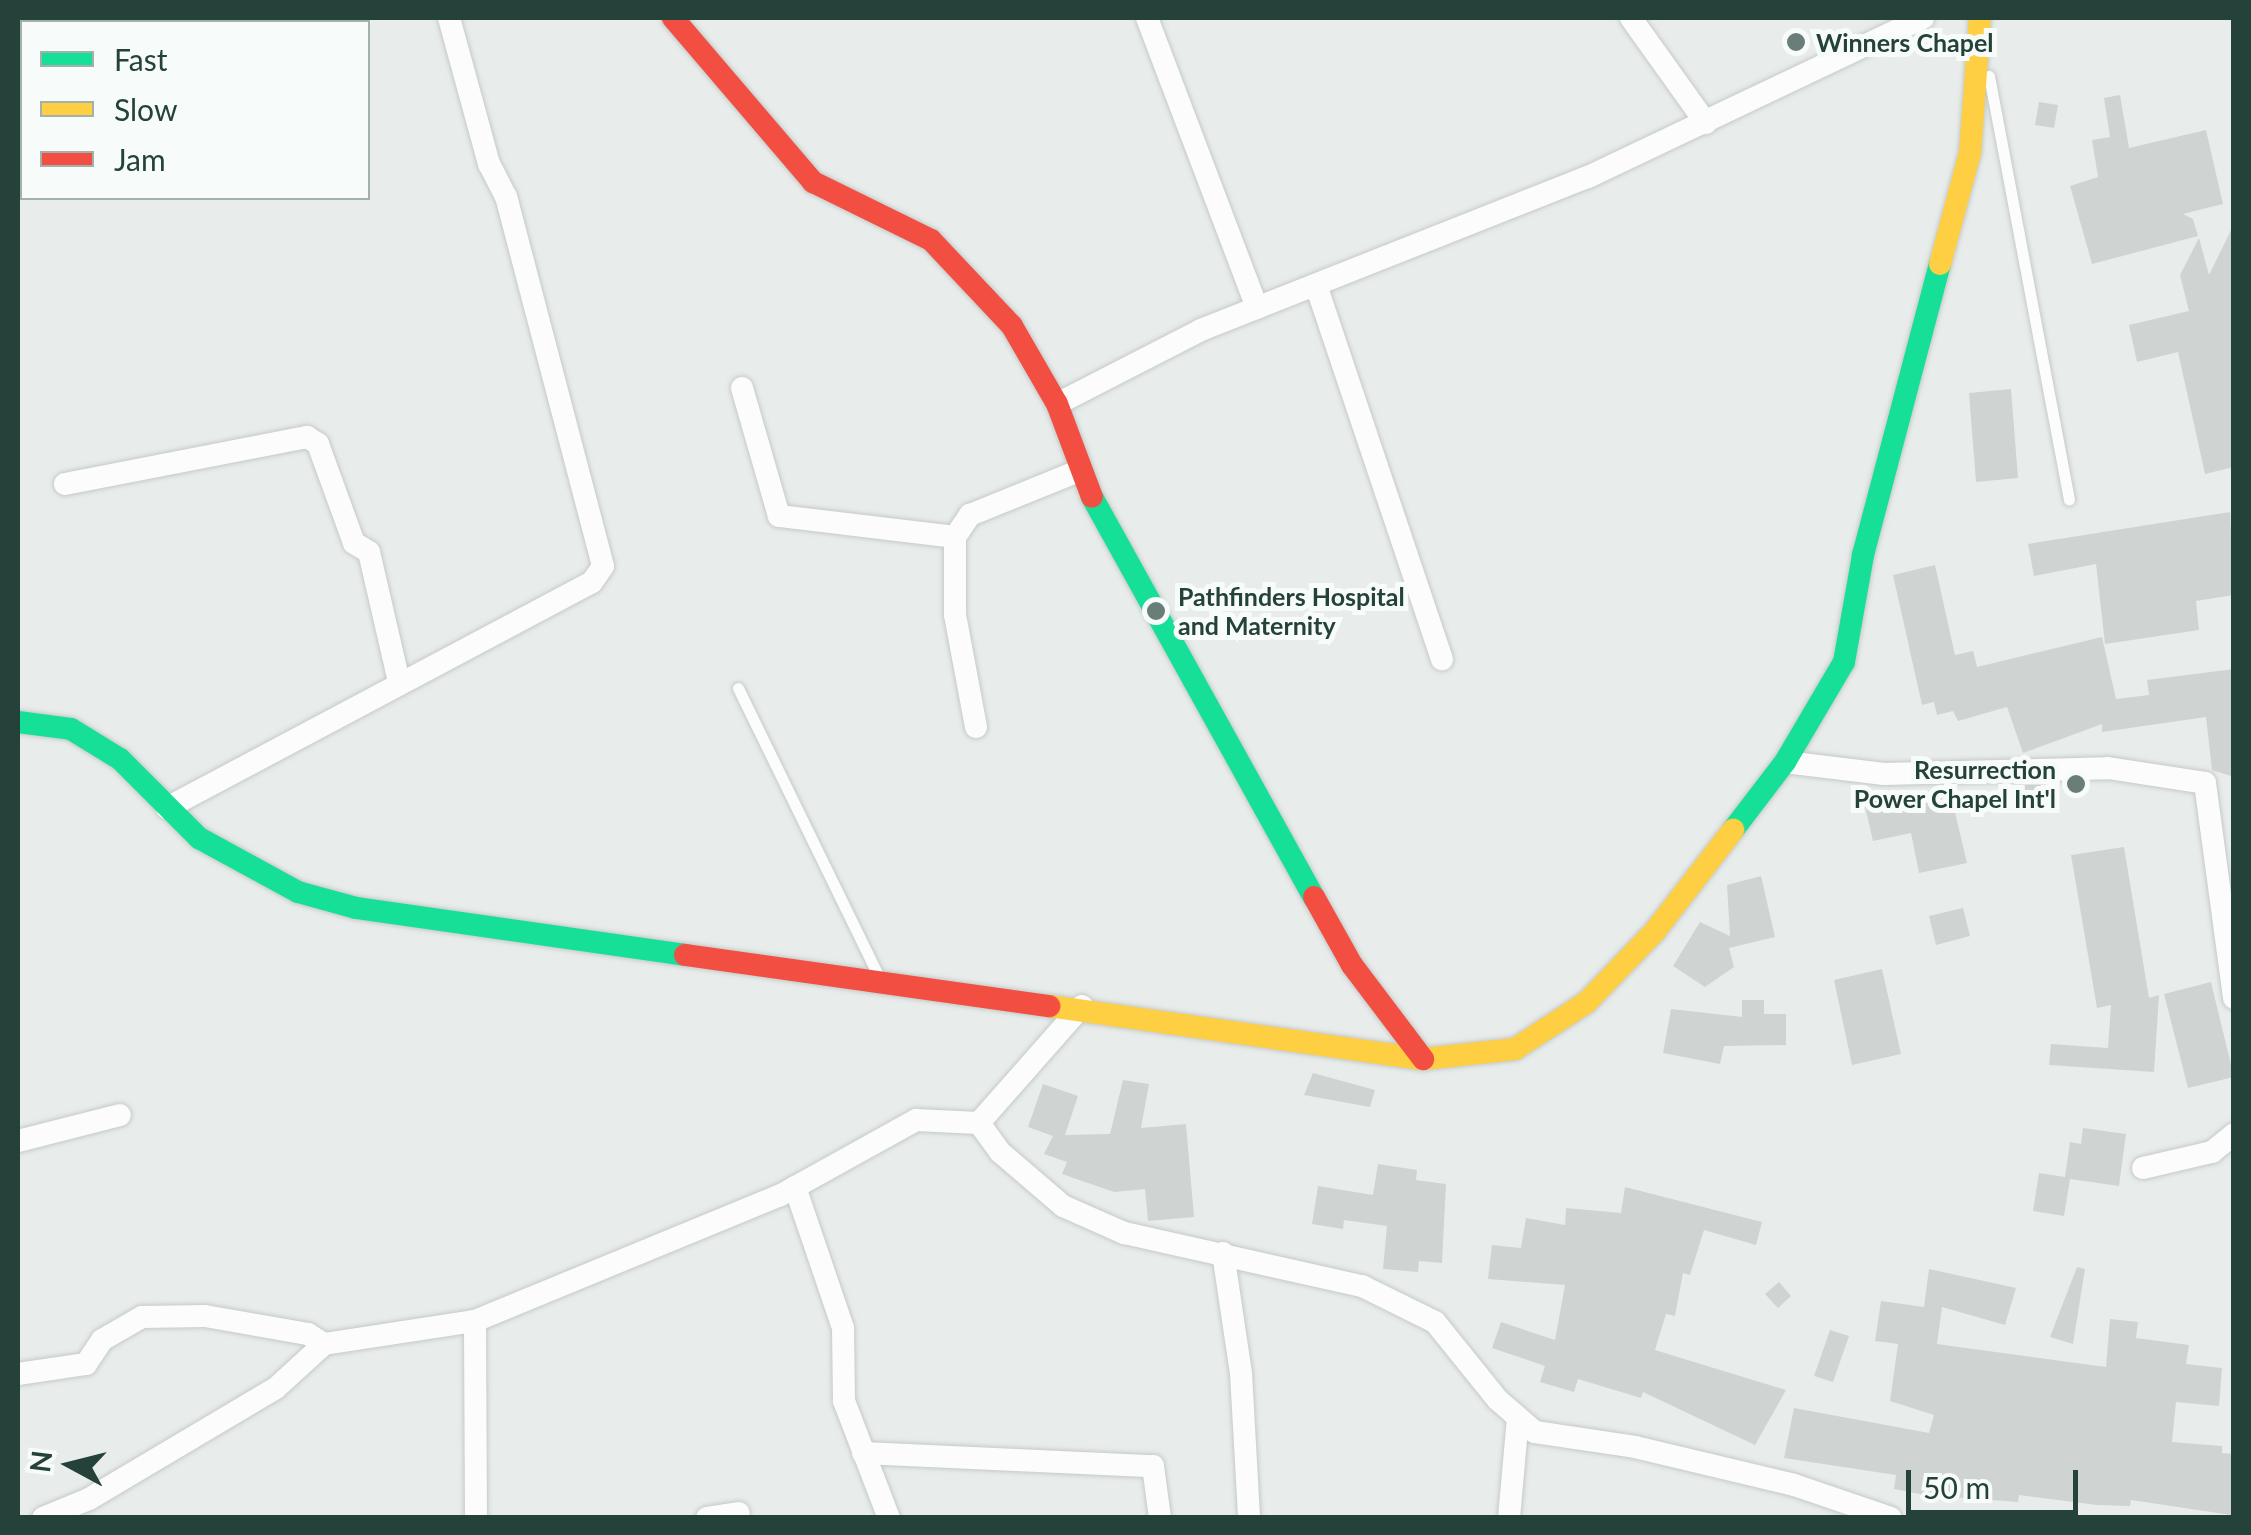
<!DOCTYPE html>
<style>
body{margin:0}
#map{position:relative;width:2251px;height:1535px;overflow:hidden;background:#e8edeb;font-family:Lato,sans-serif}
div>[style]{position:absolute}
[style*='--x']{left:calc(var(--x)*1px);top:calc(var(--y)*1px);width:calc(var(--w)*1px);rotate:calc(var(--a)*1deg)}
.building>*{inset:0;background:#cfd4d2}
.roads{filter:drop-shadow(0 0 2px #c5cac8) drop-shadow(0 0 2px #c5cac8)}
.lane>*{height:11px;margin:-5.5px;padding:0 5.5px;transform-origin:5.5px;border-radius:5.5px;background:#fcfcfc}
.street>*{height:22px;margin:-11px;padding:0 11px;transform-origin:11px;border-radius:11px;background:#fcfcfc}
.fast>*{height:22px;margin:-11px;padding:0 11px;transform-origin:11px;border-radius:11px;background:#16e098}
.slow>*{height:22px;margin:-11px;padding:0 11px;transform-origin:11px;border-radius:11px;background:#ffcf43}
.jam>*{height:22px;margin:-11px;padding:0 11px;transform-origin:11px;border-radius:11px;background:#f24e42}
.dots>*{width:28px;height:28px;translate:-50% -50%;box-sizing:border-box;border:5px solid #f7fbf9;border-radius:50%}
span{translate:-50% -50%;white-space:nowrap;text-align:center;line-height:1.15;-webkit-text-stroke:10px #f7fbf9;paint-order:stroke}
.poi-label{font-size:25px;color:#24423a;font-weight:700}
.left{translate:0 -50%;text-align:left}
.right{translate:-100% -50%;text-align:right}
.frame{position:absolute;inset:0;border:20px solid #24423a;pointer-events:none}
.legend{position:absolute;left:20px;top:20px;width:350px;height:180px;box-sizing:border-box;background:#f7fbf9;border:2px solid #a3b1ad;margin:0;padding:12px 18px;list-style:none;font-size:30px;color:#24423a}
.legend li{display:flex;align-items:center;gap:20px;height:50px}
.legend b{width:50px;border:2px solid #a3b1ad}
.north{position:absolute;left:20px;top:1415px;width:100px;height:100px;-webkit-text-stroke:8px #f7fbf9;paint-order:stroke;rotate:277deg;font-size:28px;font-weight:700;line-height:40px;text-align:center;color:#24423a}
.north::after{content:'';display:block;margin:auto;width:35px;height:45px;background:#24423a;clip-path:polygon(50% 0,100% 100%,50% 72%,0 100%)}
.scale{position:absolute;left:1906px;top:1470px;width:172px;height:45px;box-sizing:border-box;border:5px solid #24423a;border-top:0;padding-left:12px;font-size:30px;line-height:35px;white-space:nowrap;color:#24423a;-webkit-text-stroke:8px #f7fbf9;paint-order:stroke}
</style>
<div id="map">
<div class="building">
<div style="clip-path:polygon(2120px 95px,2129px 148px,2206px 130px,2223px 204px,2183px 214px,2193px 219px,2198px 236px,2092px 264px,2070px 186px,2098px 177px,2092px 140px,2110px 137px,2104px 98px)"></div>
<div style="clip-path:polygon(2039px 102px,2058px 105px,2054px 128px,2035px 125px)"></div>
<div style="clip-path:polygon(2234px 224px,2234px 467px,2205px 474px,2178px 352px,2137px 362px,2129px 325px,2189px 311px,2180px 275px,2199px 238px,2209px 275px)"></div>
<div style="clip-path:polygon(2011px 389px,2018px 478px,1976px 482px,1969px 393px)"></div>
<div style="clip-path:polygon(2230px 512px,2234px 595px,2196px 601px,2199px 630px,2105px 644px,2096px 564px,2034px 576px,2028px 544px)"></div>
<div style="clip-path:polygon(1935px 565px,1955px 655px,1973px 651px,1977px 667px,2102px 637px,2116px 699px,2149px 695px,2147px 680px,2234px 669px,2234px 777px,2212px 770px,2206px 717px,2102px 732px,2102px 724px,2023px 753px,2007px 707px,1958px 721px,1953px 711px,1937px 715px,1934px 702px,1922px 705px,1893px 575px)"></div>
<div style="clip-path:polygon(2025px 785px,2045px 785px,2045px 808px,2025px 807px)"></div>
<div style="clip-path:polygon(1949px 787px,1967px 863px,1919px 873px,1911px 833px,1873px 841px,1864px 802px)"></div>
<div style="clip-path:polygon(2124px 847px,2149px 998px,2159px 995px,2154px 1072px,2049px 1065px,2051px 1044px,2108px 1048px,2111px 1005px,2097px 1008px,2071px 855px)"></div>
<div style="clip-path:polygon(1761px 876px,1775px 937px,1729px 948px,1734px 967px,1705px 987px,1673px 966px,1700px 922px,1730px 936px,1727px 885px)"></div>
<div style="clip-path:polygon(1963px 908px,1970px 936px,1936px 945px,1929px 916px)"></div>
<div style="clip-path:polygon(1882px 969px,1901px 1054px,1852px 1065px,1834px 980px)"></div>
<div style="clip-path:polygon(2211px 982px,2234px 1077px,2188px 1088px,2164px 994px)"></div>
<div style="clip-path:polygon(1742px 1000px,1764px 1000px,1764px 1014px,1786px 1014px,1786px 1045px,1724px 1046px,1720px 1064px,1663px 1053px,1671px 1009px,1742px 1017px)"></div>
<div style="clip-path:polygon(1313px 1073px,1375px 1090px,1370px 1107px,1304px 1095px)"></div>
<div style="clip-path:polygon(1123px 1080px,1149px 1084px,1141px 1128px,1186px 1124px,1194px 1217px,1148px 1221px,1145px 1189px,1114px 1192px,1062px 1174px,1067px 1162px,1044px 1154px,1053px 1136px,1028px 1127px,1043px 1084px,1078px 1096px,1065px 1135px,1110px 1134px)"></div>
<div style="clip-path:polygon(2083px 1128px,2126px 1134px,2119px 1186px,2070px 1179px,2064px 1216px,2033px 1211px,2039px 1173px,2065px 1177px,2070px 1142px,2081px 1144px)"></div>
<div style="clip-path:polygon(1378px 1164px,1417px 1170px,1416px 1180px,1446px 1184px,1442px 1263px,1419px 1261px,1418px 1272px,1383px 1269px,1387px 1226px,1344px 1220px,1343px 1229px,1312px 1224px,1318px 1186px,1373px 1195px)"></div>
<div style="clip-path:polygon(1625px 1187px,1762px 1222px,1756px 1245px,1704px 1230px,1690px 1275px,1683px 1273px,1675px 1316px,1666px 1314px,1655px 1350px,1786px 1390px,1755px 1445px,1643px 1392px,1641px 1398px,1578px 1379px,1574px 1392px,1540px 1382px,1545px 1366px,1492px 1348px,1501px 1322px,1555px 1340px,1565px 1285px,1488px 1279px,1492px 1245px,1521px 1248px,1526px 1218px,1565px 1225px,1566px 1208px,1621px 1213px)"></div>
<div style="clip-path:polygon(2077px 1267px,2085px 1269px,2073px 1344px,2050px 1337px)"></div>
<div style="clip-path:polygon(1929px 1269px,2016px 1288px,2005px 1325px,1942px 1307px,1937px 1344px,2106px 1367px,2110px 1319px,2138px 1322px,2136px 1338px,2189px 1345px,2186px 1364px,2222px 1368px,2219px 1406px,2176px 1402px,2172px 1442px,2222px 1446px,2222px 1453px,2234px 1454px,2231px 1515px,2131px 1500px,2130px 1506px,2097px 1505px,2019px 1495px,2018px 1502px,1925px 1495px,1894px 1489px,1896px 1475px,1784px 1458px,1794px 1408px,1929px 1433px,1934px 1415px,1890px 1401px,1898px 1344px,1875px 1341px,1881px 1301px,1924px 1307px)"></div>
<div style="clip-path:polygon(1779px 1282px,1791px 1296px,1778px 1308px,1765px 1294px)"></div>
<div style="clip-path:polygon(1830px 1330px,1849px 1336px,1833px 1382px,1814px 1376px)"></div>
</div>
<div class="roads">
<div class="lane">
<div style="--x:1989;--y:76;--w:431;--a:79.3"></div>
<div style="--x:738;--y:688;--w:322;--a:64"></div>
</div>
<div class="street">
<div style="--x:214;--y:18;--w:4;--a:90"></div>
<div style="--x:1147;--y:18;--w:310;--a:69.2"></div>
<div style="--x:1631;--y:18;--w:129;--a:54.5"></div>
<div style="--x:1316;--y:285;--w:395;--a:71.4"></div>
<div style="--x:742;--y:388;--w:133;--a:73.9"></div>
<div style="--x:779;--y:516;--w:177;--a:6.8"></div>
<div style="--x:1057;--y:404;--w:162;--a:-27.2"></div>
<div style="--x:1201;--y:330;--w:416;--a:-21.6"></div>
<div style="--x:1588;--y:177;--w:371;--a:-25.4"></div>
<div style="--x:65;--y:484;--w:247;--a:-11"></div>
<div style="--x:307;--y:437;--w:13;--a:32"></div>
<div style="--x:318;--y:444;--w:105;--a:70"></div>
<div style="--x:354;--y:543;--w:17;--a:31"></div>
<div style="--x:369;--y:552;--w:133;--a:77"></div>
<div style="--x:976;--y:727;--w:114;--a:-100.6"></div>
<div style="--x:955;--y:615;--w:78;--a:-90"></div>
<div style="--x:955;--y:537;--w:27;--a:-56"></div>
<div style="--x:970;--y:515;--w:120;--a:-22.1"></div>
<div style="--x:1785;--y:762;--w:100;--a:6.9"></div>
<div style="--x:1884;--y:774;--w:224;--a:-1.5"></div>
<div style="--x:2108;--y:768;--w:98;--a:8.8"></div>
<div style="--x:2205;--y:783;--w:217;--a:82.3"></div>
<div style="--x:167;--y:808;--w:481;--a:-28"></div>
<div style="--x:592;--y:582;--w:19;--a:-55"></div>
<div style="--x:603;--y:566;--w:382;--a:-104.7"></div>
<div style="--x:506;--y:197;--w:37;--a:-117"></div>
<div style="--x:489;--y:164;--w:151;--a:-105.3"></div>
<div style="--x:1082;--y:1006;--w:156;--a:131.4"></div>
<div style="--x:979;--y:1123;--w:36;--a:54"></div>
<div style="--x:1000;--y:1152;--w:83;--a:40.6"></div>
<div style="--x:1063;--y:1206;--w:67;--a:23.9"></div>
<div style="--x:1124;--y:1233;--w:244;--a:12.6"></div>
<div style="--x:1362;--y:1286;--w:81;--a:26.3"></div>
<div style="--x:1435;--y:1322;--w:100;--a:51.1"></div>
<div style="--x:1498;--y:1400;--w:49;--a:40.9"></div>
<div style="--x:1535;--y:1432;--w:101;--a:8.5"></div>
<div style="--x:1635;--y:1447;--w:163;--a:13.4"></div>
<div style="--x:1794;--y:1485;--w:102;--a:18.8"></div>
<div style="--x:18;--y:1141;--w:105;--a:-14.3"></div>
<div style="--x:2143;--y:1168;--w:71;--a:-13.1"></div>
<div style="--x:2212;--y:1152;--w:28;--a:-39"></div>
<div style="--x:795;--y:1187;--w:149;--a:71.2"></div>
<div style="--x:843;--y:1328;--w:73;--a:89.2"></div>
<div style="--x:844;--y:1401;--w:125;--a:69"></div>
<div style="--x:1223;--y:1253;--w:121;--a:81.5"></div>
<div style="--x:1241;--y:1373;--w:145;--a:86.8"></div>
<div style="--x:18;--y:1374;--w:69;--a:-8.4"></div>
<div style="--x:86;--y:1364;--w:29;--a:-56"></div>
<div style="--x:102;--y:1340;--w:46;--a:-29.9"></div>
<div style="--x:142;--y:1317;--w:63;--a:-0.9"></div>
<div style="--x:205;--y:1316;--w:105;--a:9.9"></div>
<div style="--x:308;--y:1334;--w:19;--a:32"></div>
<div style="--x:863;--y:1453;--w:290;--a:2.6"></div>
<div style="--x:1153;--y:1466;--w:52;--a:82.3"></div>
<div style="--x:43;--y:1518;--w:50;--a:-22.4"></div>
<div style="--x:89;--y:1499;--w:217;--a:-30.7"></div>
<div style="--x:276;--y:1388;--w:65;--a:-42.5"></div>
<div style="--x:324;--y:1344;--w:153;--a:-8.7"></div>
<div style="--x:476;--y:1518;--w:197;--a:-90.3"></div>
<div style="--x:475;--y:1321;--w:329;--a:-22.4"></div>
<div style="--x:779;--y:1196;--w:157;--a:-29"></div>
<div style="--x:916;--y:1120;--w:63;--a:2.7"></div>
<div style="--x:707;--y:1518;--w:32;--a:-9"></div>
<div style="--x:1509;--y:1518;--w:100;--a:-84.9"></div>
</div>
<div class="fast">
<div style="--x:1092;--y:497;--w:457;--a:61"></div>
<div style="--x:18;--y:722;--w:53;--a:7.5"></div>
<div style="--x:71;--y:729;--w:57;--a:31.5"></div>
<div style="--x:120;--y:759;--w:112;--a:45"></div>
<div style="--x:199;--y:838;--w:113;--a:28.6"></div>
<div style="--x:298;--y:892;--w:60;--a:15.4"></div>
<div style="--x:356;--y:908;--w:332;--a:8.1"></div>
<div style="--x:1733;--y:830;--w:86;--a:-52.6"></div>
<div style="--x:1785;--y:762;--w:116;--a:-59.5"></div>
<div style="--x:1844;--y:662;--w:109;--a:-79.9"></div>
<div style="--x:1863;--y:555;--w:301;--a:-75.2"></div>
</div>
<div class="slow">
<div style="--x:1940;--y:264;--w:115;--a:-74.9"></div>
<div style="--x:1970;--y:153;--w:135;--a:-85.8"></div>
<div style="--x:1049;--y:1006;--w:378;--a:8.1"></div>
<div style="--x:1423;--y:1059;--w:93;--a:-6.2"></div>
<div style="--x:1515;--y:1049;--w:86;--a:-33.1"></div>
<div style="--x:1587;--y:1002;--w:98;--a:-46.2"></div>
<div style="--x:1655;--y:931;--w:128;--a:-52.3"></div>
</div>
<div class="jam">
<div style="--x:673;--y:18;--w:216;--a:49.5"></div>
<div style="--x:813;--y:182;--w:131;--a:26.2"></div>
<div style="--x:931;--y:240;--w:118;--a:46.7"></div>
<div style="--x:1012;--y:326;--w:90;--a:60"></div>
<div style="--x:1057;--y:404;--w:99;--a:69.4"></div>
<div style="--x:1314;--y:897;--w:78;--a:60.8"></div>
<div style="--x:1352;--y:965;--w:118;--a:52.9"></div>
<div style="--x:685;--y:955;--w:368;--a:8"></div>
</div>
</div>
<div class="dots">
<div style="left:1796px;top:42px;background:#697e78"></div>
<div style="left:1156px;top:611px;background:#697e78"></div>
<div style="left:2076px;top:784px;background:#697e78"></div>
</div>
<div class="poi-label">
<span class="left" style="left:1816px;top:42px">Winners Chapel</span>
<span class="left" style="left:1178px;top:611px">Pathfinders Hospital<br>and Maternity</span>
<span class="right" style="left:2056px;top:784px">Resurrection<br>Power Chapel Int'l</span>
</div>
<div class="frame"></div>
<ul class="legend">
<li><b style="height:12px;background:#16e098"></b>Fast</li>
<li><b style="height:12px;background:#ffcf43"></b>Slow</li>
<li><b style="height:12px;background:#f24e42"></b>Jam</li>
</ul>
<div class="north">N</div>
<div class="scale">50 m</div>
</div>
